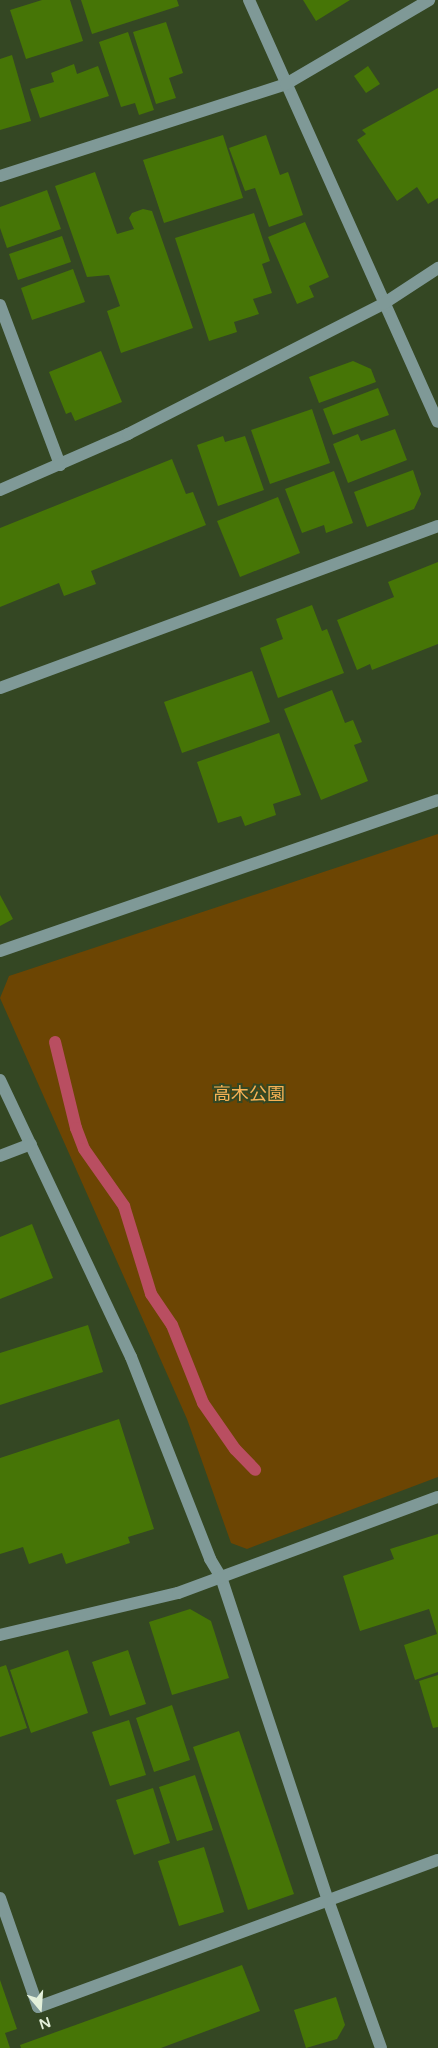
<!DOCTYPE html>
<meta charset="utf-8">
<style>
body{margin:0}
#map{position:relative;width:438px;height:2048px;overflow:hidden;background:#344723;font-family:"Varela Round","Noto Sans JP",sans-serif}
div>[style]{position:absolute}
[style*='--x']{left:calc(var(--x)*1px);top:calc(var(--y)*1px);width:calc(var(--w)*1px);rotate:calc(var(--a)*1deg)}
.green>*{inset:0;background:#6c4503}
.stream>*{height:12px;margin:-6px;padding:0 6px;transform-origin:6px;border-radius:6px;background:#b94e61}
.building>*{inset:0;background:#467506}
.minor>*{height:12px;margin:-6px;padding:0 6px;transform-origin:6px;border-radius:6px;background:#7f9997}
span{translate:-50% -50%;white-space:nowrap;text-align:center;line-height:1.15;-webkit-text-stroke:4px #344723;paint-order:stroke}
.park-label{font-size:18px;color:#f7b255}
.north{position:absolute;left:15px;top:1983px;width:50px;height:50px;-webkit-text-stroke:4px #344723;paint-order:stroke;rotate:162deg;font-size:14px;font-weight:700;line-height:20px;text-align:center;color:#e3f0da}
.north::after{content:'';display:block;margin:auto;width:18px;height:22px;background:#e3f0da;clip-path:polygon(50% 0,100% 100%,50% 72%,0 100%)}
</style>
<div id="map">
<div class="green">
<div style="clip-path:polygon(438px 834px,438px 1477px,247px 1549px,231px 1543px,187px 1419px,0 998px,9px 976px)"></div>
</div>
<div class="stream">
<div style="--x:55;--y:1042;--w:89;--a:76.3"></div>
<div style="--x:76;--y:1128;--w:22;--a:69"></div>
<div style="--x:84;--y:1149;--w:70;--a:54.9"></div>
<div style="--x:124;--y:1206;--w:92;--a:72.9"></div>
<div style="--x:151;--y:1294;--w:37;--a:56"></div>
<div style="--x:172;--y:1325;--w:84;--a:68.3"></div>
<div style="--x:203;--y:1403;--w:56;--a:55.2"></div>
<div style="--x:235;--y:1449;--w:29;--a:46"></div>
</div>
<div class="building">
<div style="clip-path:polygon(42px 0,70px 0,83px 41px,26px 59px,10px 10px)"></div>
<div style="clip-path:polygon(81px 0,177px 0,179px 6px,92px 34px)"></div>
<div style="clip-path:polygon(303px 0,350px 0,316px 21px)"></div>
<div style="clip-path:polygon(166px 22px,183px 73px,169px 78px,176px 98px,156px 104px,133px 32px)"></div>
<div style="clip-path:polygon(128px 32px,154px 110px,139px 115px,135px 103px,121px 107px,99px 42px)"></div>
<div style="clip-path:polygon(12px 55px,31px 121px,0 130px,0 59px)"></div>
<div style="clip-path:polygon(74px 64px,77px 74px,98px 66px,109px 96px,40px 118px,30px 89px,54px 82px,51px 73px)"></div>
<div style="clip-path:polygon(368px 66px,380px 84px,366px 93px,354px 76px)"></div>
<div style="clip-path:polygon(438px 88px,438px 198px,428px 204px,417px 187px,397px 201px,357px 140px,366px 134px,362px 130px)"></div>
<div style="clip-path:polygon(223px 135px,243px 198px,164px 223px,143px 160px)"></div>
<div style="clip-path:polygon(266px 135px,280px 175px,288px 172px,303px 215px,269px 227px,255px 188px,245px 191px,229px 148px)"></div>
<div style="clip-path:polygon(95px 172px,117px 234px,134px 229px,129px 218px,132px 213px,143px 209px,152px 211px,193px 328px,121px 353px,107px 311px,120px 306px,109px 275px,87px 277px,55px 186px)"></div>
<div style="clip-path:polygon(47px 190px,61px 229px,7px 248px,0 228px,0 207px)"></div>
<div style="clip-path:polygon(254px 213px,270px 261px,262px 264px,272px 293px,253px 299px,259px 314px,234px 322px,237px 332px,209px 341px,175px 238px)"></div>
<div style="clip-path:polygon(305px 222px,329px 277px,309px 286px,314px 297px,297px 304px,268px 237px)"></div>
<div style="clip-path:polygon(62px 236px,71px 262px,18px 280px,9px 254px)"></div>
<div style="clip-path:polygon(73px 269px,85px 302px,32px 320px,21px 288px)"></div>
<div style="clip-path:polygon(101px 351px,122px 402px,75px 421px,71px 412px,66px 414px,49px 372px)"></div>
<div style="clip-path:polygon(353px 361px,371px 369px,376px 382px,319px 403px,309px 377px)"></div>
<div style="clip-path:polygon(378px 388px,389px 415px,333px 435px,323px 409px)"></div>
<div style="clip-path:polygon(312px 409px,330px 463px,270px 484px,251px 430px)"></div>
<div style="clip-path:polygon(395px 429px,407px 460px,348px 483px,333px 444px,358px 434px,361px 441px)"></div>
<div style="clip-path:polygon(223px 436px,225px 442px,245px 436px,264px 490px,218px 506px,197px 445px)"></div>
<div style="clip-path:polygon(172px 459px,186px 494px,193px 492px,206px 525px,91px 571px,96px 584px,64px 596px,59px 583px,0 607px,0 528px)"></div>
<div style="clip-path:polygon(413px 470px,421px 494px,414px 509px,367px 527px,354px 492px)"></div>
<div style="clip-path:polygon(334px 471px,353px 523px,326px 533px,324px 525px,302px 533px,285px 489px)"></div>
<div style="clip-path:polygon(278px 497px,300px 553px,240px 577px,217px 521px)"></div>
<div style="clip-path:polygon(438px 562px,438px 644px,372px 670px,370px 664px,357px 670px,337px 620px,394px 597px,388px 582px)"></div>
<div style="clip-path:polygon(312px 605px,322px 631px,327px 629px,344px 673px,278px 698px,260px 648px,283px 639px,276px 619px)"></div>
<div style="clip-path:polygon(252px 671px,270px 722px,182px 753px,164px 702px)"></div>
<div style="clip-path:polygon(332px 690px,345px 723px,353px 720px,362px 742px,354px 745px,368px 781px,321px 800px,284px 709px)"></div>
<div style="clip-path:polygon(279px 733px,301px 795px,273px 804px,276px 815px,245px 826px,241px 816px,218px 823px,197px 762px)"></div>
<div style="clip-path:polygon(0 895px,13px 919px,0 926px)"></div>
<div style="clip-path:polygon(32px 1224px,53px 1278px,0 1299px,0 1237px)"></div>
<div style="clip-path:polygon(88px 1325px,103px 1372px,0 1405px,0 1353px)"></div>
<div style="clip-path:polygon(119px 1419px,154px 1529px,128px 1537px,130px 1543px,66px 1564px,62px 1553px,29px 1564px,23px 1547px,0 1554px,0 1458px)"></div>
<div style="clip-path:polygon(438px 1534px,438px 1672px,415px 1680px,404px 1645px,437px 1634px,429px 1609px,360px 1631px,343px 1576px,394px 1559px,390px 1549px)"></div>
<div style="clip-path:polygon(190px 1609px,211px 1621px,229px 1678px,172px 1695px,149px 1622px)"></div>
<div style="clip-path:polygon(68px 1650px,88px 1713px,31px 1733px,10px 1670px)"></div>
<div style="clip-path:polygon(128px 1650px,146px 1704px,110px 1716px,92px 1662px)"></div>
<div style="clip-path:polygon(6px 1665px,27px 1728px,0 1737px,0 1667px)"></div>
<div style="clip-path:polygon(438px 1675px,438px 1727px,433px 1728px,419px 1681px)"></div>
<div style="clip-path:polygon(172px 1705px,190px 1760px,154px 1772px,136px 1718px)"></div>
<div style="clip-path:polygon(129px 1720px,146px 1775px,110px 1786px,92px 1732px)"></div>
<div style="clip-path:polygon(239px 1731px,294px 1894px,248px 1910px,193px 1747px)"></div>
<div style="clip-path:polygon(195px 1775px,213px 1830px,177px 1841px,159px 1787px)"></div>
<div style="clip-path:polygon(153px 1788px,170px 1843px,134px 1855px,116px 1800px)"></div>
<div style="clip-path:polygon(204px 1847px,224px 1912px,179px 1926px,158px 1861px)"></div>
<div style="clip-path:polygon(242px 1965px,260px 2011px,161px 2048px,21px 2048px,20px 2045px)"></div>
<div style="clip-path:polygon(0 1980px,17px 2029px,5px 2033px,10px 2048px,0 2048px)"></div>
<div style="clip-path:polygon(336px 1997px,345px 2025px,337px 2039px,306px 2048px,294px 2010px)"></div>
</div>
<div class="minor">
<div style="--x:249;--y:0;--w:462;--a:65.9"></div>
<div style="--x:0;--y:176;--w:300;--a:-17.8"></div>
<div style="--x:286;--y:84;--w:166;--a:-30.4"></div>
<div style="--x:0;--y:305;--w:171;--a:69.4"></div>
<div style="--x:0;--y:490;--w:140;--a:-23.6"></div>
<div style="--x:128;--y:434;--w:286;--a:-27"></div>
<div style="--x:383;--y:304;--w:66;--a:-33.2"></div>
<div style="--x:0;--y:688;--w:467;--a:-20.3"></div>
<div style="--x:0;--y:951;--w:463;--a:-19"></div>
<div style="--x:0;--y:1080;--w:306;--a:64.7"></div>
<div style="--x:131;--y:1357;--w:217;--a:68.6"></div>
<div style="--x:210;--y:1559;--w:21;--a:59"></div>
<div style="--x:221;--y:1577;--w:340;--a:71.7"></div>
<div style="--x:328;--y:1900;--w:157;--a:70.3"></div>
<div style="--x:0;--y:1156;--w:33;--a:-21"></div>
<div style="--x:0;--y:1635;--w:183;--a:-13.3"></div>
<div style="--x:178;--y:1593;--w:277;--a:-20.3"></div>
<div style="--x:0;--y:1898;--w:115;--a:70.8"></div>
<div style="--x:38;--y:2007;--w:426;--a:-20.2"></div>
</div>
<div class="park-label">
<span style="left:249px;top:1094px">高木公園</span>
</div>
<div class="north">N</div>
</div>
